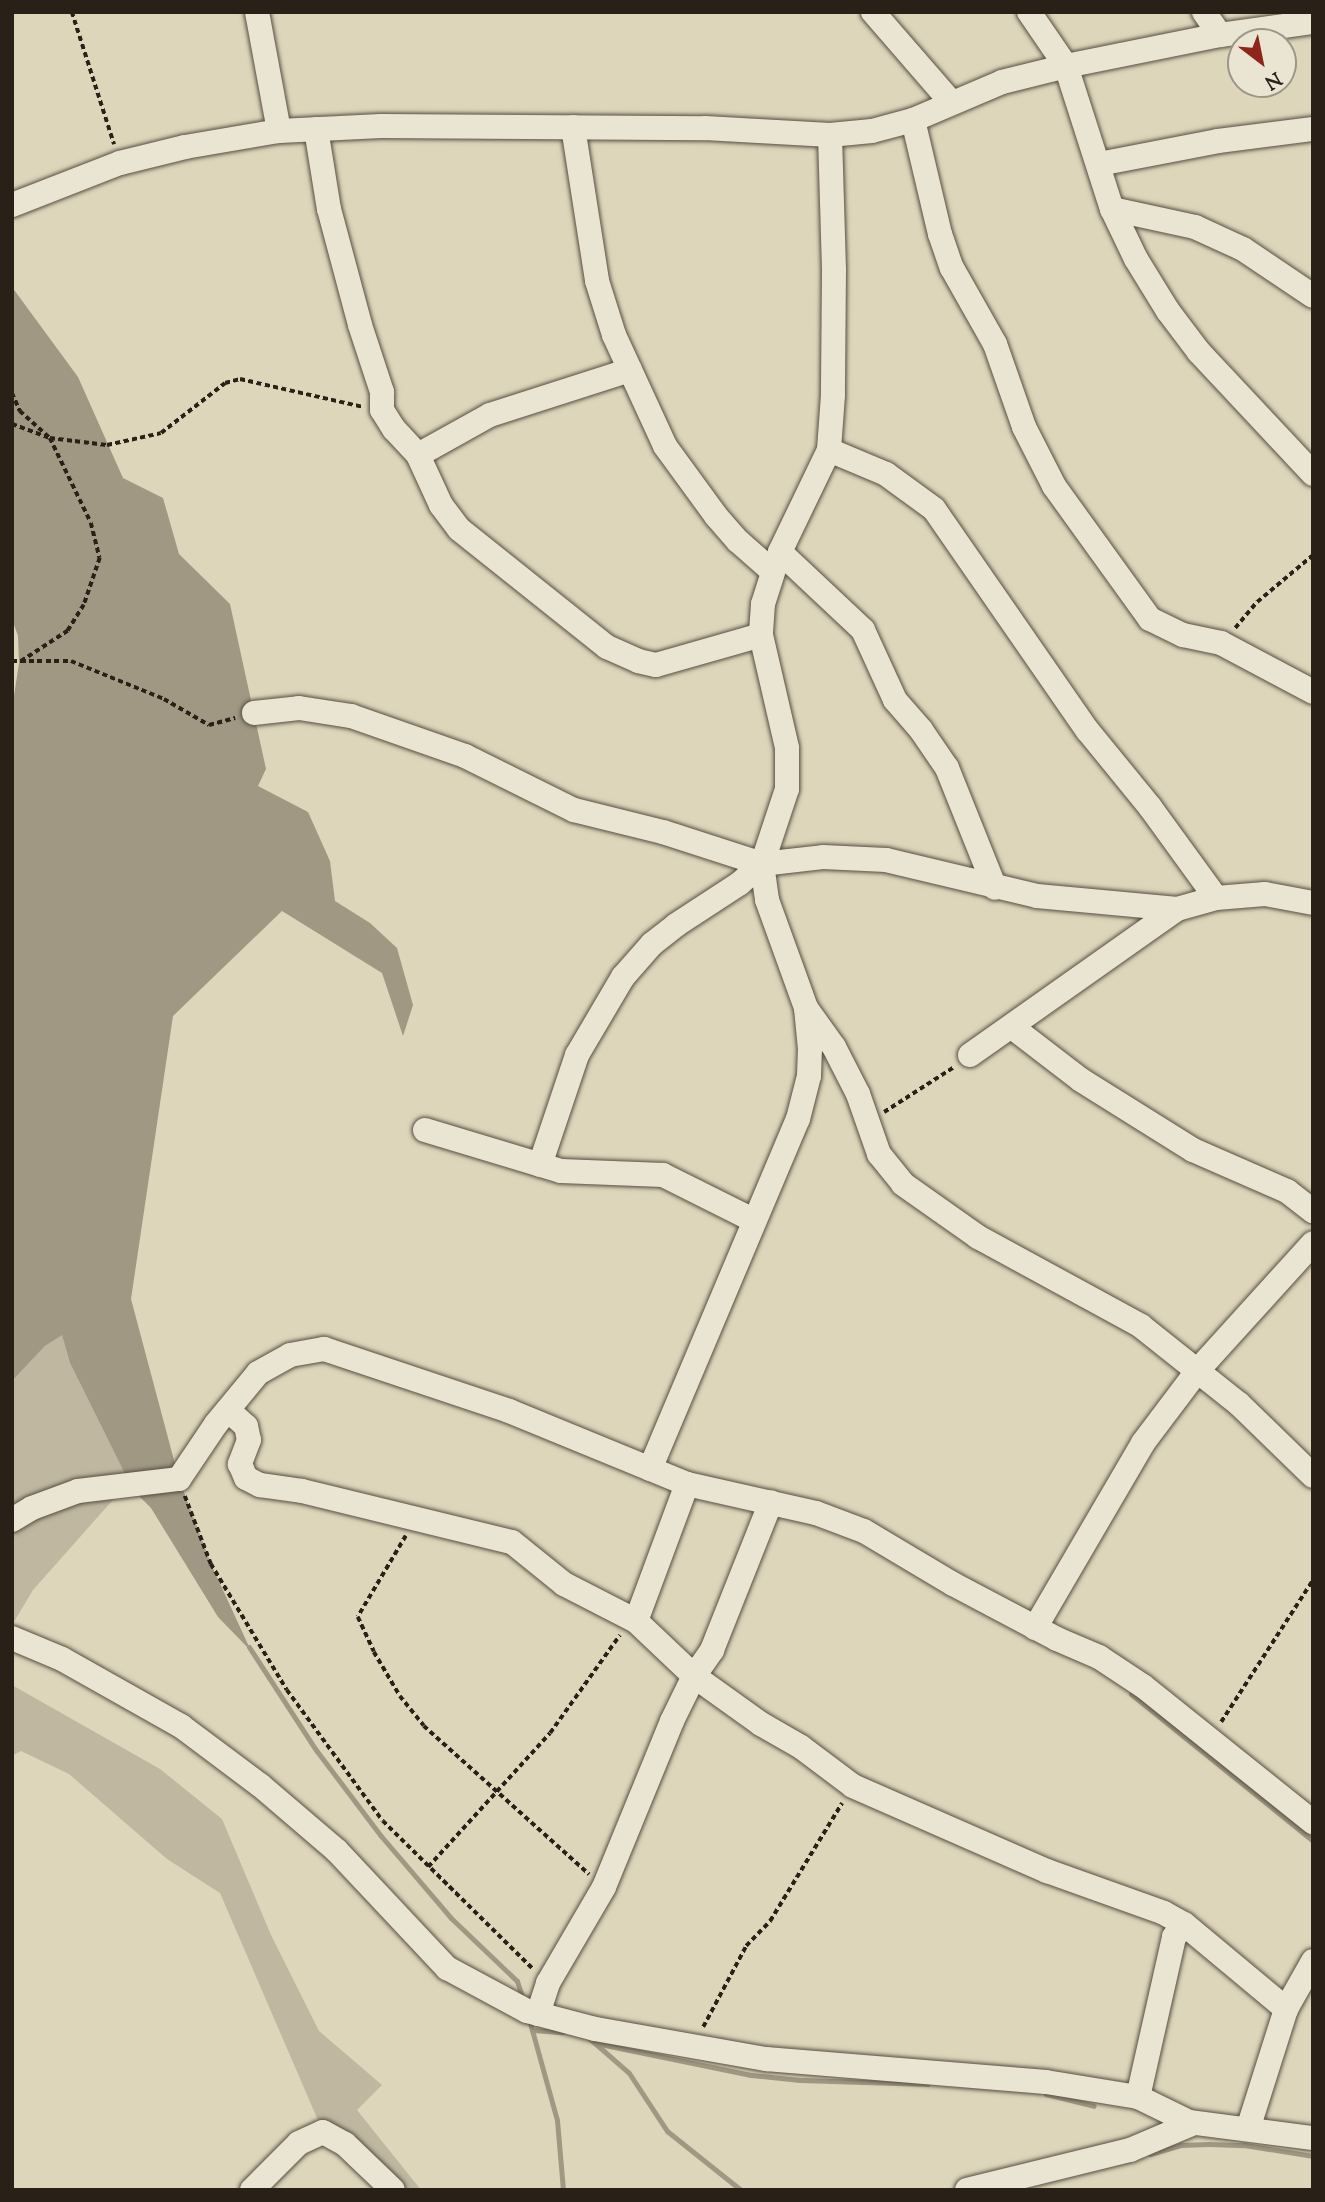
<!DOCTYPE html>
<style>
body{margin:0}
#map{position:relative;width:1325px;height:2202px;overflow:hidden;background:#ded6bb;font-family:"Sorts Mill Goudy",serif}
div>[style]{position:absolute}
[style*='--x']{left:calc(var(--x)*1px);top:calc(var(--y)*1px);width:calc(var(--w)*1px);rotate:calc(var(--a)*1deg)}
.green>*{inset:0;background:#bfb79f}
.water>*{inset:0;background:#a09883}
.stream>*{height:5px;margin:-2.5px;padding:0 2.5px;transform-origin:2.5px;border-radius:2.5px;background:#a09883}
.path>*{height:3.5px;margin-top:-1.75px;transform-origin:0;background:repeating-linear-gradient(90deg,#292017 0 5px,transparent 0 8.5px)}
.roads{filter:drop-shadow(0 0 2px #564e40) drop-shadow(0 0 2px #564e40)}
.minor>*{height:24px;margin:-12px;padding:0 12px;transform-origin:12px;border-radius:12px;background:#eae4d3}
span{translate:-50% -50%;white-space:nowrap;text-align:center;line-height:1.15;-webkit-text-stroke:5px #eae4d3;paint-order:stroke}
.frame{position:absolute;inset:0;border:14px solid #292017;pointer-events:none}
.north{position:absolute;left:1227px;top:28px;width:70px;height:70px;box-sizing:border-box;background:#eae4d3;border:2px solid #9d9688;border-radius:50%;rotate:148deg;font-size:19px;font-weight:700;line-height:28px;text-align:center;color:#292017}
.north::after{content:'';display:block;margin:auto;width:24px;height:32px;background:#8f2418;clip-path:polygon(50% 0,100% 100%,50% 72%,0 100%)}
</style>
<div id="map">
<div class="green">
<div style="clip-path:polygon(62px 1334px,70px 1363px,125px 1474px,127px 1484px,33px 1590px,12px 1625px,12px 1381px,45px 1346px)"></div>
<div style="clip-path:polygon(12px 1685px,160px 1769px,222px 1819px,271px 1935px,319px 2031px,382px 2085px,357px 2110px,421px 2190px,393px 2190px,323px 2132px,220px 1893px,167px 1859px,69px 1774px,21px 1751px,12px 1756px)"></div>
</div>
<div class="water">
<div style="clip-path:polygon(12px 287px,78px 377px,123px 478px,163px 498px,179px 554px,230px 604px,266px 769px,258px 786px,308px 812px,330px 861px,335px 901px,370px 923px,397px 948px,413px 1005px,403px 1036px,382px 973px,282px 911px,173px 1016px,131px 1299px,179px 1479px,211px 1564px,251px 1651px,218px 1617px,151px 1508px,127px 1484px,125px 1474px,70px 1363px,62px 1335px,45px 1346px,12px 1381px,12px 709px,19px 663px,18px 636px,12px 619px)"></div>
</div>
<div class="stream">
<div style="--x:249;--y:1647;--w:123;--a:57"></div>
<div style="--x:316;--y:1750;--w:108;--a:52.9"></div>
<div style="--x:381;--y:1836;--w:108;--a:49.5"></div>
<div style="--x:451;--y:1918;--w:91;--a:43.7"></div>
<div style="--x:517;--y:1981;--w:19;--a:72"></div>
<div style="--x:1131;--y:1694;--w:234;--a:38.9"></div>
<div style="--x:529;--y:2019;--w:11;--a:75"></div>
<div style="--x:532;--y:2030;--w:31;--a:4"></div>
<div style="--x:532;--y:2030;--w:93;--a:74.5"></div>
<div style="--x:557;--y:2120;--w:70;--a:85.1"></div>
<div style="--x:589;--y:2038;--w:53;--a:41.2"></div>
<div style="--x:629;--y:2073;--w:69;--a:56.8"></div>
<div style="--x:667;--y:2131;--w:95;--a:38.6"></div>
<div style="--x:595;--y:2043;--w:159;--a:11.6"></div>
<div style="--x:751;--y:2075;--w:49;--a:5.8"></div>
<div style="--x:800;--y:2080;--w:128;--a:1.8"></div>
<div style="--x:1046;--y:2094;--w:49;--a:14"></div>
<div style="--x:1150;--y:2154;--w:32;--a:-16"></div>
<div style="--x:1181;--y:2145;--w:28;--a:-2"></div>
<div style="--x:1209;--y:2144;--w:35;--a:2"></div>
<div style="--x:1244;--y:2145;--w:70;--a:9.1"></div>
</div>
<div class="path">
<div style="--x:72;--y:12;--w:139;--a:72.3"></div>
<div style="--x:12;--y:393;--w:20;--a:66"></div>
<div style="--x:20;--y:411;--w:40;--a:42"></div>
<div style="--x:50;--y:438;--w:94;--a:64.2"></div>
<div style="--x:91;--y:523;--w:36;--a:76"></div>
<div style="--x:100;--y:558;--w:50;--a:108.8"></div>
<div style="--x:84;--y:605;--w:31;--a:122"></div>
<div style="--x:68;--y:631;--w:59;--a:146.9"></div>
<div style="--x:12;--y:424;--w:40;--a:20.2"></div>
<div style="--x:50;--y:438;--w:57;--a:7"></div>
<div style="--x:107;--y:445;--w:55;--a:-12.5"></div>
<div style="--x:161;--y:433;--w:81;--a:-38"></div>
<div style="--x:225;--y:383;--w:16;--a:-15"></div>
<div style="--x:240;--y:379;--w:126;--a:12.8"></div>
<div style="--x:1235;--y:628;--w:34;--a:-50"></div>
<div style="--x:1257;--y:602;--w:73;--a:-40"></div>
<div style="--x:12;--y:661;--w:59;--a:0"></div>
<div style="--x:71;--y:661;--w:100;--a:22.2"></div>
<div style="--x:164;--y:699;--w:52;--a:30"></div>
<div style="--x:209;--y:725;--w:27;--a:-15"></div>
<div style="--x:884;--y:1112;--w:83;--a:-32.7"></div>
<div style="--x:185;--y:1496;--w:73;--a:69.1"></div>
<div style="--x:211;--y:1564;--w:147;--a:58.9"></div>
<div style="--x:287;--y:1690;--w:162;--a:53.8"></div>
<div style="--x:383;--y:1821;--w:212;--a:44.6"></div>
<div style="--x:406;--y:1536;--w:94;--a:120.7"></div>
<div style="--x:358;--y:1617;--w:38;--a:65"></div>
<div style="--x:374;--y:1652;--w:51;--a:59.4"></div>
<div style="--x:400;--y:1696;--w:38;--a:51"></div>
<div style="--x:424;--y:1726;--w:222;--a:41.9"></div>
<div style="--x:1221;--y:1722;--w:169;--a:-57.1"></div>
<div style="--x:428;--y:1867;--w:181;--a:-47.7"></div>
<div style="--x:550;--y:1733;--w:120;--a:-54.5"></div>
<div style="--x:703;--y:2027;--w:92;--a:-62"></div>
<div style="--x:746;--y:1946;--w:35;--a:-46"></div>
<div style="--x:770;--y:1921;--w:138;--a:-58.6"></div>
</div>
<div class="roads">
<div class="minor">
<div style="--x:257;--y:12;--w:121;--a:79.5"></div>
<div style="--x:873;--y:12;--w:119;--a:49.1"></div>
<div style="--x:1029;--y:12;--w:65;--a:55.6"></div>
<div style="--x:1066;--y:66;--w:150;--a:72.2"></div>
<div style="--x:1112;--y:209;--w:85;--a:12.2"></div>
<div style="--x:1195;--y:227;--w:53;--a:24.6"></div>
<div style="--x:1243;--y:249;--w:84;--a:33.9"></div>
<div style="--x:1204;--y:12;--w:28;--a:55"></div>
<div style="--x:913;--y:120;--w:117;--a:76.7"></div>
<div style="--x:940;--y:234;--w:36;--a:71"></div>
<div style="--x:952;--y:268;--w:87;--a:60.5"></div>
<div style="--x:995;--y:344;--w:88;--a:70.7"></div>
<div style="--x:1024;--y:427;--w:66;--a:63"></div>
<div style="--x:1054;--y:486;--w:164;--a:54.2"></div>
<div style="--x:1150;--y:619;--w:37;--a:26"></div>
<div style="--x:1183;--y:635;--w:39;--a:12"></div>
<div style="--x:1221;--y:643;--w:104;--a:28"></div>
<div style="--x:573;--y:127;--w:156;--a:81.1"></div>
<div style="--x:597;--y:281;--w:57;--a:72.5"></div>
<div style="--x:614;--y:335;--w:122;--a:65.3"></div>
<div style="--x:665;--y:446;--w:87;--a:53.9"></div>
<div style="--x:716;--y:516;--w:33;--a:49"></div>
<div style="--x:738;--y:541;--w:45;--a:41.4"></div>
<div style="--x:316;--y:129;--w:81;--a:80.8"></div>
<div style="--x:329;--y:209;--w:120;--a:75"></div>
<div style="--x:360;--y:325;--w:71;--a:71.8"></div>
<div style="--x:382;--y:392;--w:18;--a:90"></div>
<div style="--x:382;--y:410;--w:22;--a:58"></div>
<div style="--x:394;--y:429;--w:35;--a:47"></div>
<div style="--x:418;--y:455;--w:55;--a:65.3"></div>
<div style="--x:441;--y:505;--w:30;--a:53"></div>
<div style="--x:459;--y:529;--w:189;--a:38.6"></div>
<div style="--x:607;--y:647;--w:34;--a:24"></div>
<div style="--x:638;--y:661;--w:18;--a:13"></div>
<div style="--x:656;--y:665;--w:109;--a:-15.9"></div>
<div style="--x:830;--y:135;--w:135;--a:88.3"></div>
<div style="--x:834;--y:270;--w:125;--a:90.5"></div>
<div style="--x:833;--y:395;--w:55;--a:94.2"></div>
<div style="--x:829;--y:450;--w:62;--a:22.8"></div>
<div style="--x:886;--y:474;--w:59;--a:36.1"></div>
<div style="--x:934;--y:509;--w:270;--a:55.3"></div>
<div style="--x:1088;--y:731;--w:98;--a:50.8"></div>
<div style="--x:1150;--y:807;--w:112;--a:54"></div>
<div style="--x:1099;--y:164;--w:121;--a:-10.9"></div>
<div style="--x:1218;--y:141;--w:96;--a:-7.2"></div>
<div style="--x:12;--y:205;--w:116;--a:-21.3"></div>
<div style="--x:120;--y:163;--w:67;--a:-13.8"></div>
<div style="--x:185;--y:147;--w:95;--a:-9.7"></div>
<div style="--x:279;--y:131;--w:102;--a:-2.8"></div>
<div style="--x:381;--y:126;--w:324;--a:0.4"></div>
<div style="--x:705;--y:128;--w:125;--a:3.2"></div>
<div style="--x:830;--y:135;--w:42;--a:-5.4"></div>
<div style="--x:872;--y:131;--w:42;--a:-15"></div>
<div style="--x:913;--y:120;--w:97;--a:-23.1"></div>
<div style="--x:1002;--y:82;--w:66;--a:-14"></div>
<div style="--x:1066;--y:66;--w:157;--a:-11.4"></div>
<div style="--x:1220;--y:35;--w:94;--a:-8"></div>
<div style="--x:1112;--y:209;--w:55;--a:64.4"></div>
<div style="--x:1136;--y:259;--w:61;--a:58.4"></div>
<div style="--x:1168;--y:311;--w:51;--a:52.9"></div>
<div style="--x:1199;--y:352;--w:167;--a:46.9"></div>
<div style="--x:829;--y:450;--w:113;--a:115.7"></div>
<div style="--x:780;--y:552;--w:114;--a:43.2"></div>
<div style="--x:863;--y:630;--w:77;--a:65.4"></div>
<div style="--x:895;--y:700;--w:40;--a:49"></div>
<div style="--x:921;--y:730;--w:46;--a:55.6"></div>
<div style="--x:947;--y:768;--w:129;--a:68.2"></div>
<div style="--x:418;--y:455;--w:82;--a:-29.1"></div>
<div style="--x:490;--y:415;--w:147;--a:-17.8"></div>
<div style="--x:778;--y:557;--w:49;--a:107.7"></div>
<div style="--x:763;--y:604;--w:31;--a:94"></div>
<div style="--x:761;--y:635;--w:116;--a:77"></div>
<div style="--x:787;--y:748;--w:41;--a:90"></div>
<div style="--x:787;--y:789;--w:79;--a:108.4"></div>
<div style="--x:762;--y:864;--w:36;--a:82"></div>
<div style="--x:767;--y:900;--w:115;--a:70.1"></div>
<div style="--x:254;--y:713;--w:45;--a:-6.3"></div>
<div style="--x:299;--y:708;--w:53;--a:8.7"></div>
<div style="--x:351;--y:716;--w:121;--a:19.3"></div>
<div style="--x:465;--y:756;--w:122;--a:26.4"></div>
<div style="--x:574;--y:810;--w:92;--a:13.9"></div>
<div style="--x:663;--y:832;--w:104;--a:17.9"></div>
<div style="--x:762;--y:864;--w:61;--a:-6.5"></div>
<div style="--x:823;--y:857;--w:63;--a:2.7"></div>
<div style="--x:886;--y:860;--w:155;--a:13.4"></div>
<div style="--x:1037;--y:896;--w:141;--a:5.3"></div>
<div style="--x:1177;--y:909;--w:41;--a:-15.8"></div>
<div style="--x:1216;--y:898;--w:49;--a:-4.7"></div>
<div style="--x:1265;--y:894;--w:49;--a:10.6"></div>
<div style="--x:1012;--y:1027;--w:87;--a:37.5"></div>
<div style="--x:1081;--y:1080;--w:132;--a:32"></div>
<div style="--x:1193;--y:1150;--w:103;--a:23.6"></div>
<div style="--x:1287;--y:1191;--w:33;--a:38"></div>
<div style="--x:970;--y:1055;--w:253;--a:-35.2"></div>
<div style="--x:425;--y:1130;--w:142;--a:16.8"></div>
<div style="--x:561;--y:1171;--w:102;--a:2.2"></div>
<div style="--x:663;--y:1175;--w:101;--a:26.6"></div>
<div style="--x:540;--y:1165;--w:116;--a:-71.4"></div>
<div style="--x:577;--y:1055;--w:91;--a:-59.5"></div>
<div style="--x:623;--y:977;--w:44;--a:-48.7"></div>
<div style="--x:652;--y:944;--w:31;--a:-38"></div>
<div style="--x:676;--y:925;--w:75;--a:-33.1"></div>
<div style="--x:739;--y:884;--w:30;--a:-41"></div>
<div style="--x:228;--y:1410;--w:24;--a:42"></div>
<div style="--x:246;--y:1426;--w:14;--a:78"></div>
<div style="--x:249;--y:1440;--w:26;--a:111"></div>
<div style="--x:240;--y:1464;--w:15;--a:67"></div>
<div style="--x:246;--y:1478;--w:16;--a:27"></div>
<div style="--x:260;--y:1485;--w:42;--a:8.1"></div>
<div style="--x:302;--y:1491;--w:216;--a:13.7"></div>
<div style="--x:512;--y:1542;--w:67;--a:38.9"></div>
<div style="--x:564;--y:1584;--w:81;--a:27.2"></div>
<div style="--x:650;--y:1469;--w:380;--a:-67.1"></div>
<div style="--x:798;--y:1119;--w:44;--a:-75.7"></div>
<div style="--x:809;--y:1076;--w:27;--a:-88"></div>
<div style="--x:810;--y:1049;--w:41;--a:-95.6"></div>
<div style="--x:806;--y:1008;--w:48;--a:54.3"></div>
<div style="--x:834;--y:1047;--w:53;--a:62.9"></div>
<div style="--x:858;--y:1094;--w:64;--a:70.7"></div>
<div style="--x:879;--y:1154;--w:38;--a:51"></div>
<div style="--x:903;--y:1184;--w:92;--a:35.2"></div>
<div style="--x:978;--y:1237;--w:186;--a:28.6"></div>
<div style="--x:1141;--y:1326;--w:125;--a:38.5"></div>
<div style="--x:1239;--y:1404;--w:103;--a:44.2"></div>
<div style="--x:687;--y:1484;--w:146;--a:110.4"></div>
<div style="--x:636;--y:1621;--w:80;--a:43.5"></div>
<div style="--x:694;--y:1676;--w:82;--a:35.6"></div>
<div style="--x:761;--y:1724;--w:46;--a:29.9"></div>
<div style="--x:801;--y:1747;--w:65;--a:36.9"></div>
<div style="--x:853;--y:1786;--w:212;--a:23.7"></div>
<div style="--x:1047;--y:1871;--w:124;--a:19.7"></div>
<div style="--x:1164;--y:1913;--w:23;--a:29"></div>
<div style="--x:1184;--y:1924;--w:133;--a:39.8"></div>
<div style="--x:12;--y:1520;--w:23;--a:-31"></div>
<div style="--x:32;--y:1508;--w:49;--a:-20.3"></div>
<div style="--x:78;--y:1491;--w:102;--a:-6.8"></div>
<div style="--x:179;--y:1479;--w:66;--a:-56.1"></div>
<div style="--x:216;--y:1424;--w:66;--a:-50.5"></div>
<div style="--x:258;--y:1373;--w:37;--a:-29"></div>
<div style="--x:290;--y:1355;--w:35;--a:-10"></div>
<div style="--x:324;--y:1349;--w:195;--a:18.5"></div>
<div style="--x:509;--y:1411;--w:192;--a:22.3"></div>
<div style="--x:687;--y:1484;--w:132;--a:12.7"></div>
<div style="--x:816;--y:1513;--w:51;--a:20.6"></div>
<div style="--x:864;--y:1531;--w:104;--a:30.8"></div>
<div style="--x:953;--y:1584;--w:118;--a:27.9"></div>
<div style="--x:1057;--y:1639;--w:46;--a:23.2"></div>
<div style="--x:1099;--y:1657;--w:53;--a:33.4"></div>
<div style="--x:1143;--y:1686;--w:218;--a:38.7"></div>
<div style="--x:1035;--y:1628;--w:214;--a:-59.7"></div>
<div style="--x:1143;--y:1443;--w:91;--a:-53"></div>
<div style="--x:1198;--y:1370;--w:171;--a:-47.8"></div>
<div style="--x:12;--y:1638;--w:54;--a:22.8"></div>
<div style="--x:62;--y:1659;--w:137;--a:29.4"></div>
<div style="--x:181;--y:1726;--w:99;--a:36.8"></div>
<div style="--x:260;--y:1785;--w:101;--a:40.6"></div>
<div style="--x:337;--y:1851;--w:161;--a:46.8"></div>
<div style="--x:447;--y:1968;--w:91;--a:28.3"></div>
<div style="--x:527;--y:2011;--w:70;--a:14.8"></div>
<div style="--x:595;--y:2029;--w:174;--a:10"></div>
<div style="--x:766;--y:2059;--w:281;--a:4.7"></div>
<div style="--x:1046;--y:2082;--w:93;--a:9.3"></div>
<div style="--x:1138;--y:2097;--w:57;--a:26.1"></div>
<div style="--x:1189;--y:2122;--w:125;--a:7.4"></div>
<div style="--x:538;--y:2014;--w:33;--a:-72"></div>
<div style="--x:548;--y:1983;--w:111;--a:-59.7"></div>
<div style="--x:604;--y:1887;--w:179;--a:-67.7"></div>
<div style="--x:672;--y:1721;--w:50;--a:-63.9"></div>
<div style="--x:694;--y:1676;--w:32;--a:-55"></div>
<div style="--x:712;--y:1650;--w:159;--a:-68.3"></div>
<div style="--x:1138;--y:2097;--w:164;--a:-77.3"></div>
<div style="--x:1174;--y:1937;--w:16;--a:-52"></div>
<div style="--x:1248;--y:2129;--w:126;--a:-72.4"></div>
<div style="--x:1286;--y:2009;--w:55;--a:-60.6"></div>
<div style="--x:252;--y:2190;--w:66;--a:-45"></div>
<div style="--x:299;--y:2143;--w:26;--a:-25"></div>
<div style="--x:323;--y:2132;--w:25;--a:29"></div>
<div style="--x:345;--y:2144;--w:66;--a:43.8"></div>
<div style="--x:967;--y:2190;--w:168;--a:-13.8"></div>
<div style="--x:1130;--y:2150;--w:69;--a:-22.9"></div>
</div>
</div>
<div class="frame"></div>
<div class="north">N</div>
</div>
